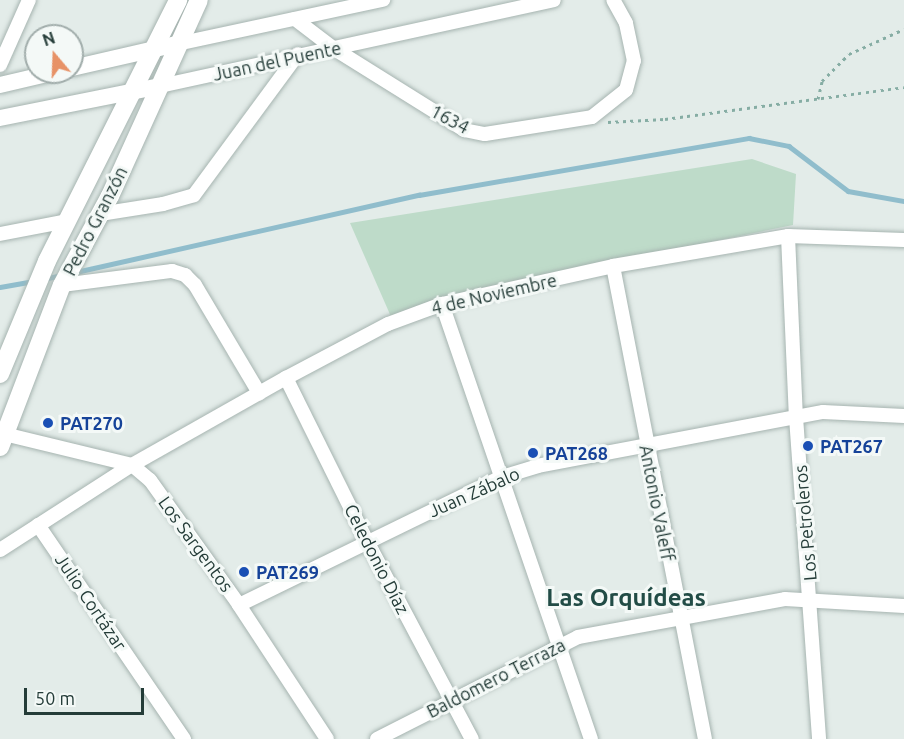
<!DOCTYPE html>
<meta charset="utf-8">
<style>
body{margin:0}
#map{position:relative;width:904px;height:739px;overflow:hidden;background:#e3ece9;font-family:Ubuntu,sans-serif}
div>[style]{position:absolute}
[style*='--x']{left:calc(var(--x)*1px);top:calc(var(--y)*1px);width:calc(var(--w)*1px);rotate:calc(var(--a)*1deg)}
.green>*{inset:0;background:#bedbc9}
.stream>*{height:4.5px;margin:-2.25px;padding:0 2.25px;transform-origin:2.25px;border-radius:2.25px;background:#90bdcc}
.path>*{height:3px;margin-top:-1.5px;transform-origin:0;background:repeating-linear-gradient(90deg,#86ada4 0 3px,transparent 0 7.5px)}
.roads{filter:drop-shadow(0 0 2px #a6b4b0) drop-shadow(0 0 2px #a6b4b0)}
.minor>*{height:14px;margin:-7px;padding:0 7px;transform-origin:7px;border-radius:7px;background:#fff}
.tertiary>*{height:16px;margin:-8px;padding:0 8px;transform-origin:8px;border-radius:8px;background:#fff}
.secondary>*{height:18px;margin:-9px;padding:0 9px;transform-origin:9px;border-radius:9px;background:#fff}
.dots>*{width:16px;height:16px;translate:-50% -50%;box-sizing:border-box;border:3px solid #f4f9f7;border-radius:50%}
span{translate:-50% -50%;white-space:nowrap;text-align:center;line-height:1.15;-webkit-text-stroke:6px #f4f9f7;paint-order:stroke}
.street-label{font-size:18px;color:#243c38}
.transit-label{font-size:18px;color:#164399;font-weight:700}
.left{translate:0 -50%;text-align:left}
.district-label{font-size:24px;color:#224c46;font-weight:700}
.north{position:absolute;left:24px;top:24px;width:60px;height:60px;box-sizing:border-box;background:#f4f9f7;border:2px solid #a1adab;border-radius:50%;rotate:341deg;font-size:16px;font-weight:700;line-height:24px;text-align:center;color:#243c38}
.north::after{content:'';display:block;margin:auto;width:21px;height:27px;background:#e79267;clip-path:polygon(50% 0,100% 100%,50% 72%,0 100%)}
.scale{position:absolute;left:24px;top:688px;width:120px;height:27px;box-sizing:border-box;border:3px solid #243c38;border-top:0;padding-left:8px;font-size:18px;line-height:21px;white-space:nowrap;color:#243c38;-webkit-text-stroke:4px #f4f9f7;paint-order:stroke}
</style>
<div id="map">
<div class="green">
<div style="clip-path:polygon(752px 159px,796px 174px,793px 225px,442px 297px,392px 319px,350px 223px)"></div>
</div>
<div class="stream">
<div style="--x:76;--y:272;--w:352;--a:-12.7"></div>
<div style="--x:419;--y:195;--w:335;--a:-9.8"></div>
<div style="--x:749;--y:138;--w:41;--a:11.3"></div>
<div style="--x:789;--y:146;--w:74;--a:37.3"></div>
<div style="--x:848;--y:191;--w:57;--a:10.1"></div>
<div style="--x:44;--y:279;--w:18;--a:-13"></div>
<div style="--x:0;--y:287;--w:34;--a:-10"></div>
</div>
<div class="path">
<div style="--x:818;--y:99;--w:18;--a:-77"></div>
<div style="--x:822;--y:81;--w:38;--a:-45"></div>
<div style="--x:849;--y:54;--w:60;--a:-24.4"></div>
<div style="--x:608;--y:122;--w:57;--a:-3"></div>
<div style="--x:665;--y:119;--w:241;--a:-7.6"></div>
</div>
<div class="roads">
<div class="minor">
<div style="--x:295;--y:19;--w:48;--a:37.3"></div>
<div style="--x:333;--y:48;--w:155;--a:32"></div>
<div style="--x:464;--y:130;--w:21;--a:11"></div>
<div style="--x:485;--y:134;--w:108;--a:-9"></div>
<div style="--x:592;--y:117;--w:43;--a:-38.5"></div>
<div style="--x:626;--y:90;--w:30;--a:-75"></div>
<div style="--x:634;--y:61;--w:39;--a:-102"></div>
<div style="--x:626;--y:23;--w:26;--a:-119"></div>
<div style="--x:177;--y:44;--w:211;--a:-12.1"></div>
<div style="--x:0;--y:65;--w:71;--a:-66"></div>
<div style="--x:160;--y:86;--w:403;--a:-12.3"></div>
<div style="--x:100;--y:214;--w:64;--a:-9"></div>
<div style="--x:163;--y:204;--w:32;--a:-16"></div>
<div style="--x:194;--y:195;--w:175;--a:-53.6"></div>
<div style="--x:0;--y:234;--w:68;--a:-11"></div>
<div style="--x:788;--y:236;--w:181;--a:87.5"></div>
<div style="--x:796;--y:417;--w:323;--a:85.9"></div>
<div style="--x:613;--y:266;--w:482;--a:79"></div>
<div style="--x:62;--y:285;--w:111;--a:-7.3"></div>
<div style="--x:172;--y:271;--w:14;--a:17"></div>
<div style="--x:185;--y:275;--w:14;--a:45"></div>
<div style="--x:195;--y:285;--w:126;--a:59.3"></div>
<div style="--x:442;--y:304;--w:460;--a:71.1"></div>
<div style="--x:286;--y:378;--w:182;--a:63.6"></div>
<div style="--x:367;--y:541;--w:224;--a:62.1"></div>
<div style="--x:0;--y:433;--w:136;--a:13.6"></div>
<div style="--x:132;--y:465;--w:23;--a:40"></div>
<div style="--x:150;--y:480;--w:153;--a:54.5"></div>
<div style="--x:239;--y:605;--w:160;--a:56.7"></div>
<div style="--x:38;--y:525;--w:259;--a:55.7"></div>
<div style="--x:0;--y:550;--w:157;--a:-32.8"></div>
<div style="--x:132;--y:465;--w:177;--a:-29.5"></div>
<div style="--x:286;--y:378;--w:115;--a:-27.9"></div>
<div style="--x:388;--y:324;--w:58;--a:-20.3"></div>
<div style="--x:442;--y:304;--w:175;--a:-12.5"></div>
<div style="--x:613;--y:266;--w:178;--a:-9.7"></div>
<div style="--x:788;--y:236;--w:116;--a:2"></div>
<div style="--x:239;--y:605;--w:292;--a:-26"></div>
<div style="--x:502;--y:477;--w:37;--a:-17"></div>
<div style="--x:537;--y:466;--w:291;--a:-10.7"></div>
<div style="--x:823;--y:412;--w:81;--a:2.8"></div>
<div style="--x:377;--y:739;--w:225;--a:-26.9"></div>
<div style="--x:578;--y:637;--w:210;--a:-10.4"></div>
<div style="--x:785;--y:599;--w:119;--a:3.4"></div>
</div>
<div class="tertiary">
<div style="--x:72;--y:68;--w:108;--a:-12.9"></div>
<div style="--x:0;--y:85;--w:57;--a:-13.1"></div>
<div style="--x:0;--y:118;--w:163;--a:-11.3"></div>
</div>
<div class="secondary">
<div style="--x:0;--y:374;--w:122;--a:-67.4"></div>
<div style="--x:47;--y:261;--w:292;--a:-63.3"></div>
<div style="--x:0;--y:447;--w:173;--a:-69.1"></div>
<div style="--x:62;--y:285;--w:101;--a:-61.7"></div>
<div style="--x:110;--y:196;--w:215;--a:-65.6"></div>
</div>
</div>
<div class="dots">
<div style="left:48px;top:423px;background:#1a4fb4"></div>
<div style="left:808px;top:446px;background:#1a4fb4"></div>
<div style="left:533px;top:453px;background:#1a4fb4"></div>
<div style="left:244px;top:572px;background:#1a4fb4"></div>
</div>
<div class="street-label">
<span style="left:277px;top:61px;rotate:-12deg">Juan del Puente</span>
<span style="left:450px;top:119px;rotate:28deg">1634</span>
<span style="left:95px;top:221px;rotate:-63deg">Pedro Granzón</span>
<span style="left:494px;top:294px;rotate:-13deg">4 de Noviembre</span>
<span style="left:474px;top:492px;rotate:-24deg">Juan Zábalo</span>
<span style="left:657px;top:503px;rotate:79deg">Antonio Valeff</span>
<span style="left:805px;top:523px;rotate:-95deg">Los Petroleros</span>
<span style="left:196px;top:544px;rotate:54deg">Los Sargentos</span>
<span style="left:377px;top:559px;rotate:63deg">Celedonio Díaz</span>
<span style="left:91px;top:602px;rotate:56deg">Julio Cortázar</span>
<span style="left:496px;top:678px;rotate:-27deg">Baldomero Terraza</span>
</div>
<div class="transit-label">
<span class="left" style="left:60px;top:423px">PAT270</span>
<span class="left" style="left:820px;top:446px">PAT267</span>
<span class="left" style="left:545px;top:453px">PAT268</span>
<span class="left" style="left:256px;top:572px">PAT269</span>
</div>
<div class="district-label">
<span style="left:626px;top:598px">Las Orquídeas</span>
</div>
<div class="north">N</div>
<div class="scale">50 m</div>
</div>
